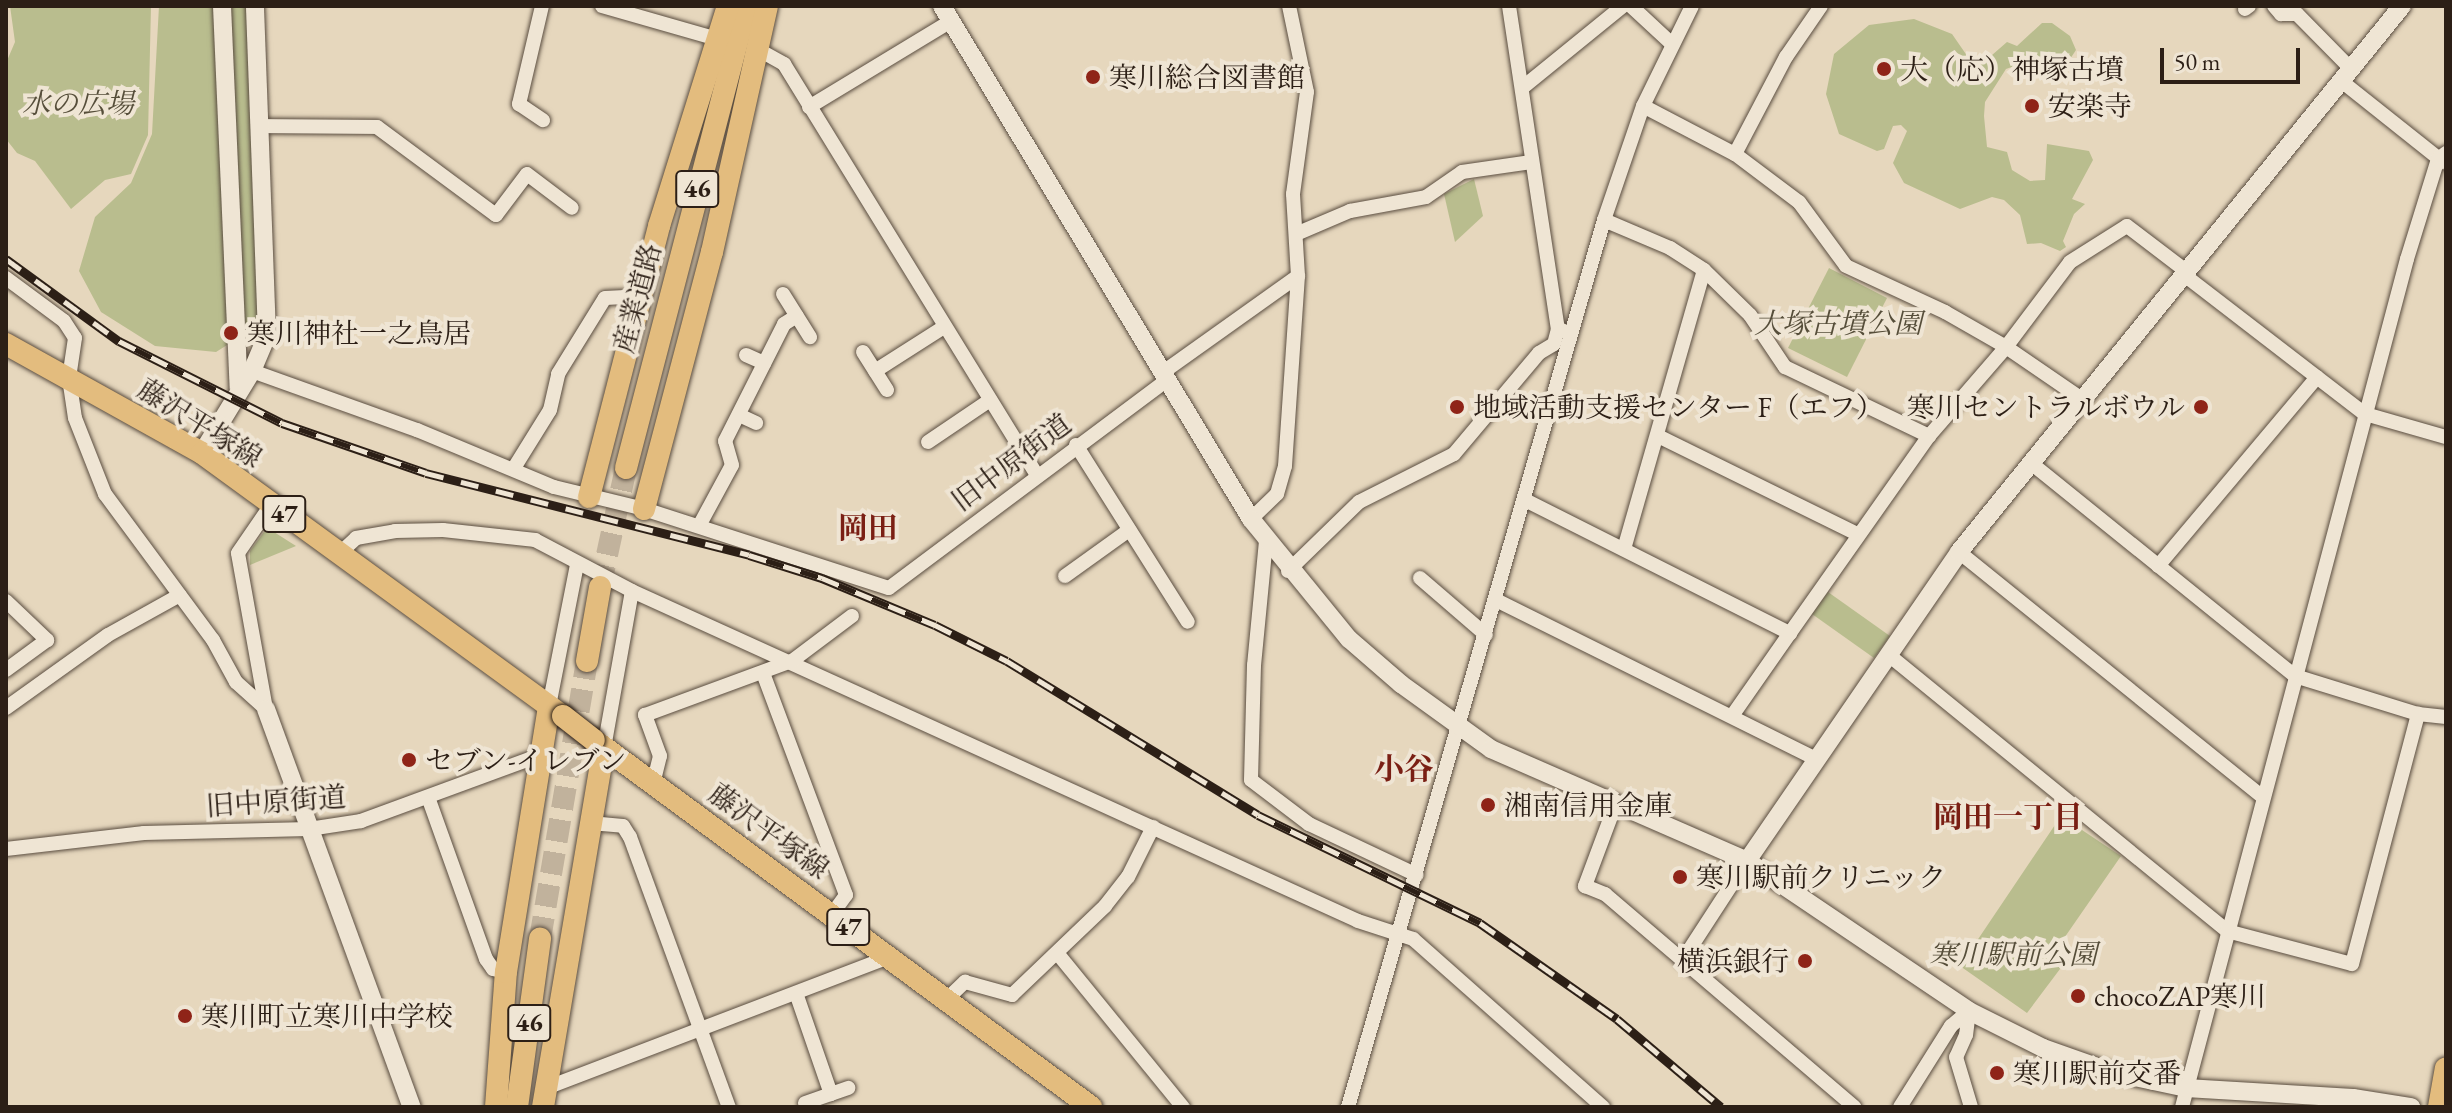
<!DOCTYPE html>
<meta charset="utf-8">
<style>
body{margin:0}
#map{position:relative;width:2452px;height:1113px;overflow:hidden;background:#e6d7bd;font-family:"EB Garamond","Noto Serif JP",serif}
div>[style]{position:absolute}
[style*='--x']{left:calc(var(--x)*1px);top:calc(var(--y)*1px);width:calc(var(--w)*1px);rotate:calc(var(--a)*1deg)}
.green>*{inset:0;background:#b9bd8e}
.primary-tunnel>*{height:22px;margin-top:-11px;transform-origin:0;background:repeating-linear-gradient(90deg,#c1b29c 0 22px,transparent 0 33px)}
.roads{filter:drop-shadow(0 0 2px #5a4d40) drop-shadow(0 0 2px #5a4d40)}
.minor>*{height:14px;margin:-7px;padding:0 7px;transform-origin:7px;border-radius:7px;background:#efe5d4}
.tertiary>*{height:18px;margin:-9px;padding:0 9px;transform-origin:9px;border-radius:9px;background:#efe5d4}
.primary>*{height:22px;margin:-11px;padding:0 11px;transform-origin:11px;border-radius:11px;background:#e3bc7e}
.rail>*{height:9px;margin-top:-4.5px;transform-origin:0;background:repeating-linear-gradient(90deg,#efe5d4 0 18px,#2c1f16 0 36px);box-sizing:border-box;border-block:2px solid #2c1f16}
.bridges{filter:drop-shadow(0 0 2px #2c1f16) drop-shadow(0 0 2px #2c1f16)}
.primary-bridge>*{height:22px;margin:-11px;padding:0 11px;transform-origin:11px;border-radius:11px;background:#e3bc7e}
.dots>*{width:22px;height:22px;translate:-50% -50%;box-sizing:border-box;border:4px solid #efe5d4;border-radius:50%}
span{translate:-50% -50%;white-space:nowrap;text-align:center;line-height:1.15;-webkit-text-stroke:8px #efe5d4;paint-order:stroke}
.shield-label span{padding:2px 6px;background:#efe5d4;border:2px solid;border-radius:6px;-webkit-text-stroke-width:0}
.shield-label{font-size:26px;color:#2c1f16;font-weight:700}
.poi-label{font-size:28px;color:#2c1f16}
.left{translate:0 -50%;text-align:left}
.right{translate:-100% -50%;text-align:right}
.park-label{font-size:28px;color:#564e3a;font-style:italic}
.street-label{font-size:28px;color:#2c1f16}
.neighbourhood-label{font-size:30px;color:#7a1f14;font-weight:700}
.frame{position:absolute;inset:0;border:8px solid #2c1f16;pointer-events:none}
.scale{position:absolute;left:2160px;top:48px;width:140px;height:36px;box-sizing:border-box;border:4px solid #2c1f16;border-top:0;padding-left:10px;font-size:24px;line-height:28px;white-space:nowrap;color:#2c1f16;-webkit-text-stroke:6px #efe5d4;paint-order:stroke}
</style>
<div id="map">
<div class="green">
<div style="clip-path:polygon(10px 6px,151px 6px,148px 135px,131px 174px,105px 180px,71px 209px,35px 161px,17px 153px,6px 139px,6px 63px,15px 42px)"></div>
<div style="clip-path:polygon(159px 6px,255px 6px,262px 323px,216px 352px,155px 346px,101px 312px,79px 271px,95px 217px,131px 183px,152px 134px)"></div>
<div style="clip-path:polygon(1914px 19px,1952px 34px,1970px 60px,1984px 62px,2007px 42px,2017px 46px,2042px 23px,2052px 23px,2070px 36px,2076px 50px,2068px 62px,2035px 59px,2006px 69px,1985px 102px,1984px 116px,1987px 147px,2007px 152px,2012px 170px,2030px 181px,2045px 180px,2047px 144px,2089px 151px,2093px 160px,2072px 199px,2085px 204px,2074px 214px,2063px 241px,2066px 247px,2060px 251px,2041px 243px,2027px 244px,2020px 215px,2004px 200px,1992px 197px,1960px 209px,1904px 183px,1893px 163px,1907px 131px,1901px 125px,1893px 126px,1884px 149px,1877px 151px,1839px 134px,1826px 94px,1834px 54px,1869px 25px)"></div>
<div style="clip-path:polygon(1474px 179px,1483px 216px,1455px 242px,1444px 194px)"></div>
<div style="clip-path:polygon(1829px 268px,1887px 298px,1847px 377px,1788px 348px)"></div>
<div style="clip-path:polygon(274px 532px,296px 546px,250px 565px,250px 551px,264px 532px)"></div>
<div style="clip-path:polygon(1828px 592px,1890px 636px,1874px 658px,1812px 614px)"></div>
<div style="clip-path:polygon(2061px 816px,2121px 856px,2051px 957px,2063px 965px,2027px 1013px,1960px 966px)"></div>
</div>
<div class="primary-tunnel">
<div style="--x:600;--y:587;--w:122;--a:-77.7"></div>
<div style="--x:540;--y:939;--w:282;--a:-80.4"></div>
</div>
<div class="roads">
<div class="minor">
<div style="--x:542;--y:6;--w:101;--a:103.2"></div>
<div style="--x:519;--y:104;--w:29;--a:34"></div>
<div style="--x:602;--y:6;--w:120;--a:16"></div>
<div style="--x:1509;--y:6;--w:327;--a:81.4"></div>
<div style="--x:1558;--y:329;--w:6;--a:18"></div>
<div style="--x:1631;--y:6;--w:56;--a:42.8"></div>
<div style="--x:2274;--y:6;--w:11;--a:49"></div>
<div style="--x:2281;--y:14;--w:16;--a:0"></div>
<div style="--x:2297;--y:14;--w:76;--a:45.5"></div>
<div style="--x:2245;--y:9;--w:5;--a:-37"></div>
<div style="--x:759;--y:50;--w:29;--a:29"></div>
<div style="--x:784;--y:64;--w:481;--a:58.4"></div>
<div style="--x:2340;--y:80;--w:132;--a:38.5"></div>
<div style="--x:1522;--y:88;--w:130;--a:-39.1"></div>
<div style="--x:1643;--y:106;--w:104;--a:27.6"></div>
<div style="--x:1735;--y:154;--w:80;--a:36.9"></div>
<div style="--x:1799;--y:202;--w:79;--a:53.7"></div>
<div style="--x:1846;--y:266;--w:109;--a:24.9"></div>
<div style="--x:1945;--y:312;--w:70;--a:29.8"></div>
<div style="--x:2006;--y:347;--w:106;--a:-53"></div>
<div style="--x:2070;--y:262;--w:67;--a:-32.3"></div>
<div style="--x:2127;--y:226;--w:74;--a:37.3"></div>
<div style="--x:809;--y:107;--w:166;--a:-31.2"></div>
<div style="--x:259;--y:126;--w:118;--a:0.5"></div>
<div style="--x:377;--y:127;--w:148;--a:36.5"></div>
<div style="--x:496;--y:215;--w:51;--a:-52.9"></div>
<div style="--x:527;--y:174;--w:56;--a:37.1"></div>
<div style="--x:1735;--y:154;--w:110;--a:-62.3"></div>
<div style="--x:1786;--y:57;--w:62;--a:-55.5"></div>
<div style="--x:1604;--y:220;--w:72;--a:23"></div>
<div style="--x:1670;--y:248;--w:40;--a:32.9"></div>
<div style="--x:1704;--y:270;--w:64;--a:44.4"></div>
<div style="--x:1750;--y:315;--w:63;--a:56.1"></div>
<div style="--x:1785;--y:367;--w:160;--a:25.6"></div>
<div style="--x:1296;--y:234;--w:59;--a:-23.1"></div>
<div style="--x:1350;--y:211;--w:77;--a:-10.4"></div>
<div style="--x:1426;--y:197;--w:44;--a:-34.8"></div>
<div style="--x:1462;--y:172;--w:70;--a:-8.2"></div>
<div style="--x:2183;--y:274;--w:230;--a:37.6"></div>
<div style="--x:2365;--y:414;--w:84;--a:15.9"></div>
<div style="--x:6;--y:278;--w:72;--a:36.6"></div>
<div style="--x:64;--y:321;--w:20;--a:57"></div>
<div style="--x:75;--y:338;--w:40;--a:98.5"></div>
<div style="--x:69;--y:378;--w:40;--a:81.5"></div>
<div style="--x:75;--y:418;--w:82;--a:68.5"></div>
<div style="--x:105;--y:494;--w:182;--a:53.5"></div>
<div style="--x:213;--y:640;--w:48;--a:61.3"></div>
<div style="--x:236;--y:682;--w:40;--a:42"></div>
<div style="--x:783;--y:294;--w:51;--a:57.9"></div>
<div style="--x:863;--y:352;--w:45;--a:57.7"></div>
<div style="--x:746;--y:355;--w:20;--a:24"></div>
<div style="--x:252;--y:371;--w:175;--a:19.7"></div>
<div style="--x:417;--y:430;--w:148;--a:22.6"></div>
<div style="--x:554;--y:487;--w:93;--a:13.7"></div>
<div style="--x:644;--y:509;--w:257;--a:17.9"></div>
<div style="--x:889;--y:588;--w:347;--a:-36.8"></div>
<div style="--x:875;--y:371;--w:82;--a:-32.5"></div>
<div style="--x:1162;--y:373;--w:167;--a:-35.5"></div>
<div style="--x:739;--y:415;--w:19;--a:25"></div>
<div style="--x:1658;--y:436;--w:222;--a:26.2"></div>
<div style="--x:928;--y:442;--w:75;--a:-34.1"></div>
<div style="--x:1076;--y:445;--w:209;--a:57.7"></div>
<div style="--x:2031;--y:463;--w:339;--a:38.9"></div>
<div style="--x:2295;--y:676;--w:129;--a:17.2"></div>
<div style="--x:2418;--y:714;--w:28;--a:6"></div>
<div style="--x:514;--y:468;--w:68;--a:-58.2"></div>
<div style="--x:550;--y:410;--w:37;--a:-77"></div>
<div style="--x:558;--y:374;--w:89;--a:-58.3"></div>
<div style="--x:605;--y:298;--w:35;--a:-3"></div>
<div style="--x:1525;--y:500;--w:297;--a:26.7"></div>
<div style="--x:1790;--y:633;--w:241;--a:-54.8"></div>
<div style="--x:1929;--y:436;--w:118;--a:-49.1"></div>
<div style="--x:2006;--y:347;--w:92;--a:34.4"></div>
<div style="--x:1251;--y:519;--w:36;--a:-44"></div>
<div style="--x:1277;--y:494;--w:29;--a:-74"></div>
<div style="--x:1285;--y:466;--w:190;--a:-86.1"></div>
<div style="--x:1298;--y:276;--w:82;--a:-93.5"></div>
<div style="--x:1293;--y:194;--w:103;--a:-82.2"></div>
<div style="--x:1307;--y:92;--w:88;--a:-101.8"></div>
<div style="--x:699;--y:526;--w:69;--a:-61.6"></div>
<div style="--x:732;--y:465;--w:25;--a:-106"></div>
<div style="--x:725;--y:441;--w:131;--a:-63.2"></div>
<div style="--x:784;--y:324;--w:15;--a:-32"></div>
<div style="--x:1266;--y:541;--w:125;--a:95.5"></div>
<div style="--x:1254;--y:665;--w:115;--a:91.5"></div>
<div style="--x:1251;--y:780;--w:73;--a:37.2"></div>
<div style="--x:1309;--y:824;--w:119;--a:25.3"></div>
<div style="--x:1624;--y:549;--w:290;--a:-74"></div>
<div style="--x:1959;--y:552;--w:390;--a:38.9"></div>
<div style="--x:339;--y:554;--w:23;--a:-43"></div>
<div style="--x:356;--y:538;--w:40;--a:-10"></div>
<div style="--x:395;--y:531;--w:48;--a:-1.2"></div>
<div style="--x:443;--y:530;--w:93;--a:6.2"></div>
<div style="--x:535;--y:540;--w:110;--a:27.7"></div>
<div style="--x:632;--y:591;--w:797;--a:24.44"></div>
<div style="--x:1358;--y:921;--w:58;--a:18.1"></div>
<div style="--x:1413;--y:939;--w:254;--a:41.5"></div>
<div style="--x:2158;--y:566;--w:247;--a:-49.9"></div>
<div style="--x:1288;--y:571;--w:99;--a:-44.2"></div>
<div style="--x:1359;--y:502;--w:106;--a:-26.8"></div>
<div style="--x:1454;--y:454;--w:132;--a:-49.9"></div>
<div style="--x:1539;--y:353;--w:17;--a:-31"></div>
<div style="--x:1554;--y:344;--w:16;--a:-75"></div>
<div style="--x:1065;--y:576;--w:79;--a:-35.7"></div>
<div style="--x:1420;--y:578;--w:87;--a:40.8"></div>
<div style="--x:1496;--y:600;--w:358;--a:26.4"></div>
<div style="--x:6;--y:601;--w:57;--a:43.6"></div>
<div style="--x:47;--y:640;--w:51;--a:143.8"></div>
<div style="--x:1890;--y:656;--w:435;--a:39.2"></div>
<div style="--x:2227;--y:931;--w:129;--a:14.8"></div>
<div style="--x:2352;--y:964;--w:259;--a:-75.2"></div>
<div style="--x:763;--y:673;--w:237;--a:69.5"></div>
<div style="--x:846;--y:895;--w:24;--a:126"></div>
<div style="--x:549;--y:706;--w:144;--a:-78.8"></div>
<div style="--x:6;--y:708;--w:125;--a:-35.6"></div>
<div style="--x:108;--y:635;--w:82;--a:-29.1"></div>
<div style="--x:266;--y:709;--w:158;--a:-100.2"></div>
<div style="--x:238;--y:553;--w:58;--a:-55.5"></div>
<div style="--x:1732;--y:716;--w:101;--a:-55.1"></div>
<div style="--x:604;--y:748;--w:159;--a:-79.9"></div>
<div style="--x:653;--y:784;--w:29;--a:-76"></div>
<div style="--x:660;--y:756;--w:44;--a:-110.1"></div>
<div style="--x:645;--y:715;--w:157;--a:-20.2"></div>
<div style="--x:792;--y:661;--w:75;--a:-36.9"></div>
<div style="--x:428;--y:797;--w:172;--a:70.3"></div>
<div style="--x:486;--y:959;--w:12;--a:55"></div>
<div style="--x:493;--y:969;--w:13;--a:13"></div>
<div style="--x:1616;--y:803;--w:89;--a:110.5"></div>
<div style="--x:1585;--y:886;--w:22;--a:22"></div>
<div style="--x:1605;--y:894;--w:328;--a:40.5"></div>
<div style="--x:590;--y:823;--w:33;--a:5"></div>
<div style="--x:623;--y:826;--w:13;--a:58"></div>
<div style="--x:630;--y:837;--w:288;--a:69.9"></div>
<div style="--x:6;--y:849;--w:139;--a:-6.6"></div>
<div style="--x:144;--y:833;--w:165;--a:-1.4"></div>
<div style="--x:309;--y:829;--w:53;--a:-8.7"></div>
<div style="--x:361;--y:821;--w:189;--a:-20.2"></div>
<div style="--x:1058;--y:954;--w:198;--a:50.8"></div>
<div style="--x:1682;--y:961;--w:119;--a:-57"></div>
<div style="--x:796;--y:993;--w:107;--a:70.9"></div>
<div style="--x:945;--y:1001;--w:28;--a:-44"></div>
<div style="--x:965;--y:982;--w:49;--a:15.5"></div>
<div style="--x:1012;--y:995;--w:129;--a:-43.7"></div>
<div style="--x:1105;--y:906;--w:37;--a:-52"></div>
<div style="--x:1128;--y:877;--w:56;--a:-63.4"></div>
<div style="--x:1969;--y:1011;--w:24;--a:97"></div>
<div style="--x:1966;--y:1035;--w:24;--a:114"></div>
<div style="--x:1956;--y:1057;--w:52;--a:73.3"></div>
<div style="--x:546;--y:1088;--w:365;--a:-20.9"></div>
<div style="--x:805;--y:1103;--w:46;--a:-19.2"></div>
<div style="--x:1348;--y:1107;--w:923;--a:-73.9"></div>
<div style="--x:1604;--y:220;--w:120;--a:-71.1"></div>
<div style="--x:1643;--y:106;--w:111;--a:-63.9"></div>
<div style="--x:1900;--y:1107;--w:96;--a:-57.8"></div>
<div style="--x:1951;--y:1026;--w:23;--a:-40"></div>
<div style="--x:2182;--y:1107;--w:877;--a:-75.14"></div>
<div style="--x:2407;--y:259;--w:105;--a:-72.8"></div>
<div style="--x:2438;--y:159;--w:10;--a:-37"></div>
</div>
<div class="tertiary">
<div style="--x:222;--y:6;--w:382;--a:87.5"></div>
<div style="--x:942;--y:6;--w:599;--a:58.94"></div>
<div style="--x:1251;--y:519;--w:155;--a:50.8"></div>
<div style="--x:1349;--y:639;--w:69;--a:40.9"></div>
<div style="--x:1401;--y:684;--w:111;--a:35.8"></div>
<div style="--x:1491;--y:749;--w:279;--a:23.6"></div>
<div style="--x:1747;--y:861;--w:268;--a:34"></div>
<div style="--x:1969;--y:1011;--w:83;--a:26.6"></div>
<div style="--x:2043;--y:1048;--w:72;--a:19.4"></div>
<div style="--x:2111;--y:1072;--w:77;--a:12"></div>
<div style="--x:2186;--y:1088;--w:167;--a:3.4"></div>
<div style="--x:2353;--y:1098;--w:59;--a:8.8"></div>
<div style="--x:202;--y:453;--w:96;--a:-58.6"></div>
<div style="--x:252;--y:371;--w:39;--a:-67"></div>
<div style="--x:267;--y:335;--w:329;--a:-92.1"></div>
<div style="--x:266;--y:709;--w:424;--a:69.9"></div>
<div style="--x:1747;--y:861;--w:375;--a:-55.5"></div>
<div style="--x:1959;--y:552;--w:703;--a:-50.95"></div>
</div>
<div class="primary">
<div style="--x:6;--y:344;--w:224;--a:29.1"></div>
<div style="--x:202;--y:453;--w:447;--a:36.1"></div>
<div style="--x:626;--y:468;--w:477;--a:-75.4"></div>
<div style="--x:589;--y:497;--w:280;--a:-75.5"></div>
<div style="--x:659;--y:226;--w:231;--a:-72.6"></div>
<div style="--x:644;--y:509;--w:266;--a:-75.2"></div>
<div style="--x:712;--y:252;--w:252;--a:-77.4"></div>
<div style="--x:587;--y:661;--w:75;--a:-80"></div>
<div style="--x:594;--y:740;--w:618;--a:36.44"></div>
<div style="--x:496;--y:1107;--w:135;--a:-85.8"></div>
<div style="--x:506;--y:972;--w:269;--a:-80.8"></div>
<div style="--x:517;--y:1107;--w:170;--a:-82.2"></div>
<div style="--x:543;--y:1107;--w:364;--a:-80.4"></div>
<div style="--x:2439;--y:1107;--w:39;--a:-80"></div>
</div>
</div>
<div class="rail">
<div style="--x:6;--y:259;--w:140;--a:36"></div>
<div style="--x:119;--y:341;--w:182;--a:26.7"></div>
<div style="--x:282;--y:423;--w:152;--a:19.1"></div>
<div style="--x:426;--y:473;--w:333;--a:14.2"></div>
<div style="--x:749;--y:555;--w:77;--a:17.5"></div>
<div style="--x:822;--y:578;--w:122;--a:22.6"></div>
<div style="--x:935;--y:625;--w:80;--a:26.6"></div>
<div style="--x:1007;--y:661;--w:294;--a:31.5"></div>
<div style="--x:1258;--y:815;--w:247;--a:25.9"></div>
<div style="--x:1480;--y:923;--w:167;--a:35"></div>
<div style="--x:1617;--y:1019;--w:136;--a:40.2"></div>
</div>
<div class="bridges">
<div class="primary-bridge">
<div style="--x:563;--y:716;--w:39;--a:38"></div>
</div>
</div>
<div class="dots">
<div style="left:1884px;top:69px;background:#8f2418"></div>
<div style="left:1093px;top:77px;background:#8f2418"></div>
<div style="left:2032px;top:106px;background:#8f2418"></div>
<div style="left:231px;top:333px;background:#8f2418"></div>
<div style="left:1457px;top:407px;background:#8f2418"></div>
<div style="left:2201px;top:407px;background:#8f2418"></div>
<div style="left:409px;top:760px;background:#8f2418"></div>
<div style="left:1488px;top:805px;background:#8f2418"></div>
<div style="left:1680px;top:877px;background:#8f2418"></div>
<div style="left:1805px;top:961px;background:#8f2418"></div>
<div style="left:2078px;top:996px;background:#8f2418"></div>
<div style="left:185px;top:1016px;background:#8f2418"></div>
<div style="left:1997px;top:1073px;background:#8f2418"></div>
</div>
<div class="shield-label">
<span style="left:697px;top:189px">46</span>
<span style="left:284px;top:514px">47</span>
<span style="left:848px;top:927px">47</span>
<span style="left:529px;top:1023px">46</span>
</div>
<div class="poi-label">
<span class="left" style="left:1900px;top:69px">大（応）神塚古墳</span>
<span class="left" style="left:1109px;top:77px">寒川総合図書館</span>
<span class="left" style="left:2048px;top:106px">安楽寺</span>
<span class="left" style="left:247px;top:333px">寒川神社一之鳥居</span>
<span class="left" style="left:1473px;top:407px">地域活動支援センター F（エフ）</span>
<span class="right" style="left:2185px;top:407px">寒川セントラルボウル</span>
<span class="left" style="left:425px;top:760px">セブン-イレブン</span>
<span class="left" style="left:1504px;top:805px">湘南信用金庫</span>
<span class="left" style="left:1696px;top:877px">寒川駅前クリニック</span>
<span class="right" style="left:1789px;top:961px">横浜銀行</span>
<span class="left" style="left:2094px;top:996px">chocoZAP寒川</span>
<span class="left" style="left:201px;top:1016px">寒川町立寒川中学校</span>
<span class="left" style="left:2013px;top:1073px">寒川駅前交番</span>
</div>
<div class="park-label">
<span style="left:78px;top:103px">水の広場</span>
<span style="left:1838px;top:323px">大塚古墳公園</span>
<span style="left:2013px;top:954px">寒川駅前公園</span>
</div>
<div class="street-label">
<span style="left:637px;top:298px;rotate:-75deg">産業道路</span>
<span style="left:200px;top:423px;rotate:32deg">藤沢平塚線</span>
<span style="left:1011px;top:462px;rotate:-37deg">旧中原街道</span>
<span style="left:276px;top:801px;rotate:-4deg">旧中原街道</span>
<span style="left:769px;top:831px;rotate:36deg">藤沢平塚線</span>
</div>
<div class="neighbourhood-label">
<span style="left:868px;top:528px">岡田</span>
<span style="left:1404px;top:769px">小谷</span>
<span style="left:2008px;top:817px">岡田一丁目</span>
</div>
<div class="frame"></div>
<div class="scale">50 m</div>
</div>
